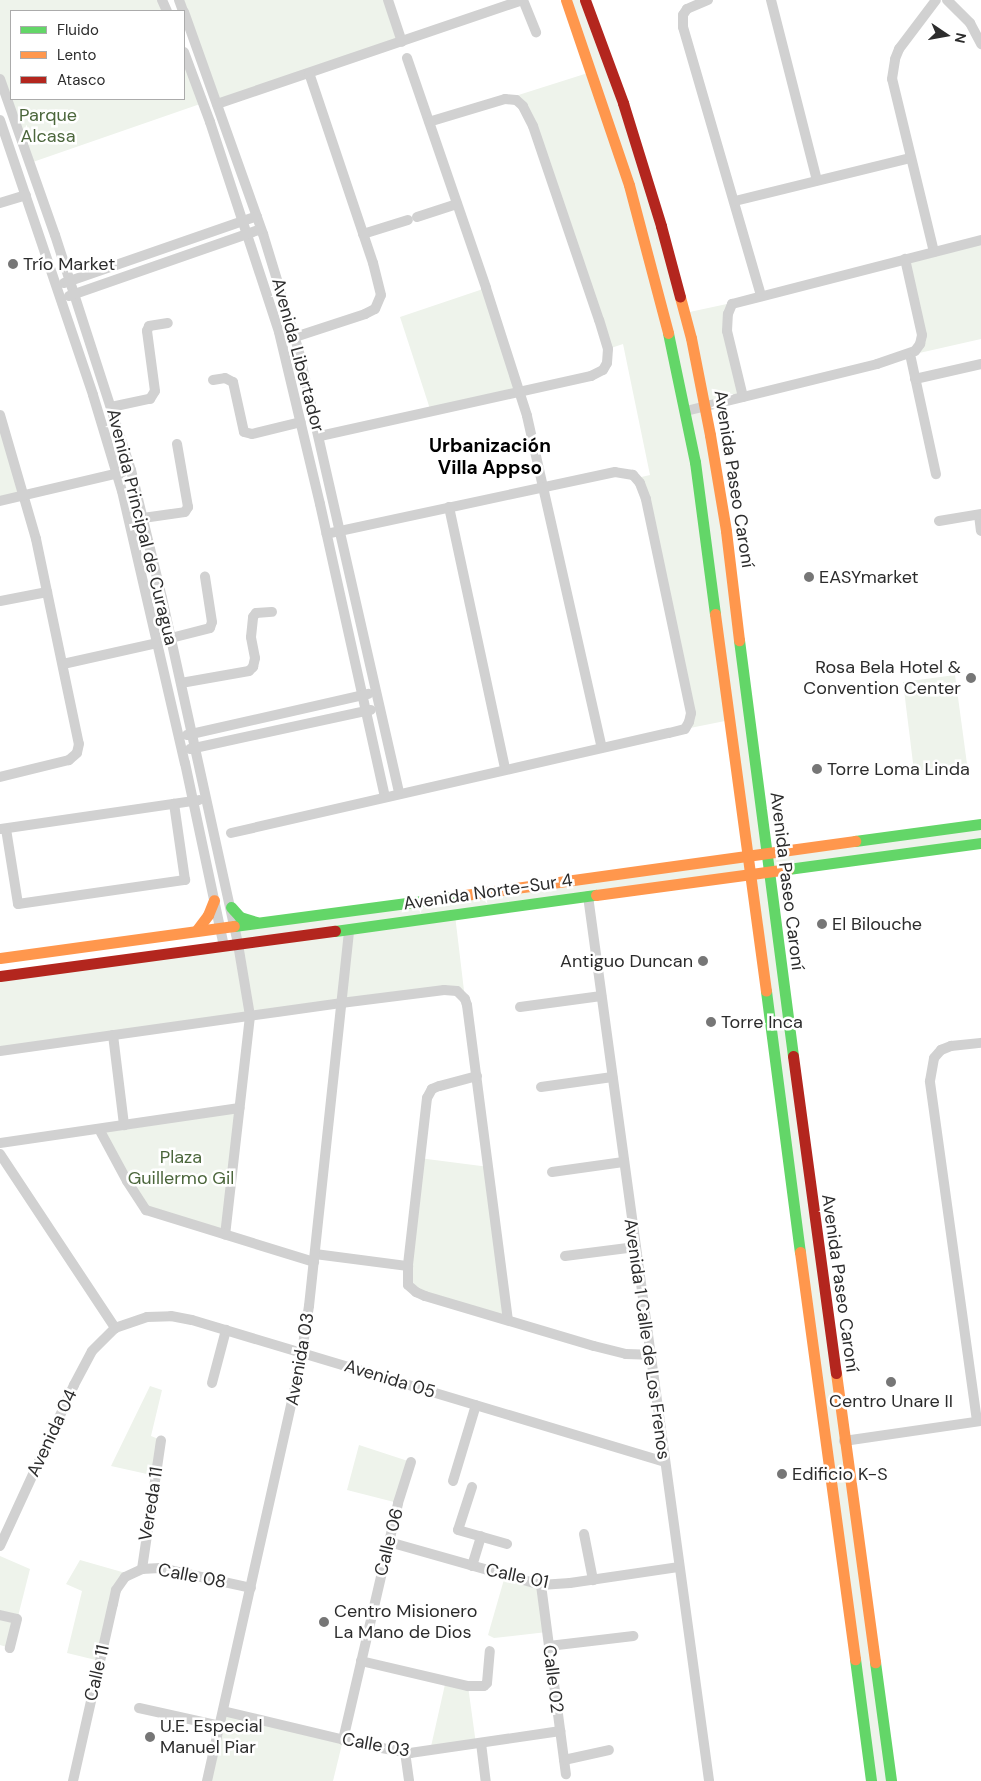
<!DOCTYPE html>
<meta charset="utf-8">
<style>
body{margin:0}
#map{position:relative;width:981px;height:1781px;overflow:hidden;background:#fff;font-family:"DM Sans",sans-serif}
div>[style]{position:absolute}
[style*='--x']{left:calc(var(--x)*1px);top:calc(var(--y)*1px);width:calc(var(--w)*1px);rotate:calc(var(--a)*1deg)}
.green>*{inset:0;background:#eef3eb}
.street>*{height:10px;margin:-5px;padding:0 5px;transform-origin:5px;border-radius:5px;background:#d1d1d1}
.fast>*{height:11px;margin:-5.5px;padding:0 5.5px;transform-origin:5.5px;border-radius:5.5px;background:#63d668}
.slow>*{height:11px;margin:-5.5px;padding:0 5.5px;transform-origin:5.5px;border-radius:5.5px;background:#ff974d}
.jam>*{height:11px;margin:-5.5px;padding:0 5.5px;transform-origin:5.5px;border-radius:5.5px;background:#b3261e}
.dots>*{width:14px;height:14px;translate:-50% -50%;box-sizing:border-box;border:2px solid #fff;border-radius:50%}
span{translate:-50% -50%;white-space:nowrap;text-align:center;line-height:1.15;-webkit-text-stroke:5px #fff;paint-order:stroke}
.park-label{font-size:18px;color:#4b663b}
.poi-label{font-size:18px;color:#2c2c2c}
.left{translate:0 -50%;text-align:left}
.right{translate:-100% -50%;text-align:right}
.street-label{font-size:18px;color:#2c2c2c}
.neighbourhood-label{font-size:19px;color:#000;font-weight:700}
.legend{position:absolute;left:10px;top:10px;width:175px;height:90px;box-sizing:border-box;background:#fff;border:1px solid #ababab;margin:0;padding:6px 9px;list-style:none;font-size:15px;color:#2c2c2c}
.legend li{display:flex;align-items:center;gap:10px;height:25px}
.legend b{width:25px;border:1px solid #ababab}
.north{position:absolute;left:921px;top:10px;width:50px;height:50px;-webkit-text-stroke:4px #fff;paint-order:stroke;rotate:102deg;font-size:14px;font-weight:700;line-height:20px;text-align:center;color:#2c2c2c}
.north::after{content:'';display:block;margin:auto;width:18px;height:22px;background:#2c2c2c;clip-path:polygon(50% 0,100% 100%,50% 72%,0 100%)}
</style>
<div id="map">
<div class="green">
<div style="clip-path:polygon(0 0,162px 0,167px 11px,11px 11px,11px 99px,184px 99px,184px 52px,203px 103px,30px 163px,0 79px)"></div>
<div style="clip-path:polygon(179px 0,388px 0,402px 42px,217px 104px)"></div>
<div style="clip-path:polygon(evenodd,566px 0,585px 0,685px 313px,736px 302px,728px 314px,743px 397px,705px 407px,765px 852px,981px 824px,981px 843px,769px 871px,891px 1781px,871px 1781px,751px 873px,455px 915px,465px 999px,457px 991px,0 1051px,0 976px,238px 944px,235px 926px,749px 854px,730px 720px,685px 729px,689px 722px,637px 478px,650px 475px,623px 344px,608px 349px,529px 116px,509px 98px,591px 72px,566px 0,765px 853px,768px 871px,751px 873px,749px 855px,765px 853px)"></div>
<div style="clip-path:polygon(981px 240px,981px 339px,906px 356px,920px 344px,905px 259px)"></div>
<div style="clip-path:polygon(486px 288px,520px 392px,431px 412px,400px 317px)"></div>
<div style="clip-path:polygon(0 415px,24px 496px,0 501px)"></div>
<div style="clip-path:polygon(955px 675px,967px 764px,914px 771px,903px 682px)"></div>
<div style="clip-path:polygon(239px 1108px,225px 1235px,151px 1213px,99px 1129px)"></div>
<div style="clip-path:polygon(419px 1158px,489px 1167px,508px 1320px,416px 1292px,408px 1266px)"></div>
<div style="clip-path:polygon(150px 1386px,162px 1390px,151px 1436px,161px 1440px,156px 1476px,111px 1466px)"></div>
<div style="clip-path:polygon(359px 1445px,411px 1462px,398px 1503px,347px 1490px)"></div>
<div style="clip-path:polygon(0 1556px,30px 1569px,10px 1648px,0 1645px)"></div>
<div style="clip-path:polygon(80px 1560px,129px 1574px,125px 1577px,100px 1661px,67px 1653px,82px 1591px,66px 1584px)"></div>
<div style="clip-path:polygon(505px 1576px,541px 1585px,547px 1632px,494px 1638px,488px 1635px)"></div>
<div style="clip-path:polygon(446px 1680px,468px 1686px,476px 1744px,430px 1751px)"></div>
<div style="clip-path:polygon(223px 1711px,343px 1740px,333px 1781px,207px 1781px)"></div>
</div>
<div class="street">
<div style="--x:162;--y:0;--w:12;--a:66"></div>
<div style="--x:179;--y:0;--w:12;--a:70"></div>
<div style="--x:388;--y:0;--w:44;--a:71.6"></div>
<div style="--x:708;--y:0;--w:23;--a:157"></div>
<div style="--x:687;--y:9;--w:7;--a:124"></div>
<div style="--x:683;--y:15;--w:12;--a:90"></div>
<div style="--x:683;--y:27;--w:279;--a:73.8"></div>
<div style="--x:771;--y:0;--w:186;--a:75.7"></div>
<div style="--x:947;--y:0;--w:33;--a:45"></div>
<div style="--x:970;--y:23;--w:24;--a:62"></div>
<div style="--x:184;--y:12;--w:236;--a:70.4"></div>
<div style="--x:263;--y:234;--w:123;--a:73"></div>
<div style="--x:299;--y:352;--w:452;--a:77.2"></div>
<div style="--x:184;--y:52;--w:75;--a:69.6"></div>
<div style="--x:210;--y:122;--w:221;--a:71.8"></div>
<div style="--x:279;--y:332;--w:177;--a:76.6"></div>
<div style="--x:320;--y:504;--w:300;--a:77.5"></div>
<div style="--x:407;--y:58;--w:243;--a:71"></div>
<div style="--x:486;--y:288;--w:134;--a:72.2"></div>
<div style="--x:527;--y:416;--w:340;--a:77.3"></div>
<div style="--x:0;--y:79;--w:165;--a:70.6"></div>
<div style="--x:55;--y:235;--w:247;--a:72.1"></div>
<div style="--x:131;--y:470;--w:132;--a:76.4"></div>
<div style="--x:162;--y:598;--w:354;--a:77.6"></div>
<div style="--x:238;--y:944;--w:73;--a:80.5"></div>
<div style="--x:250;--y:1016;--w:220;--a:96.5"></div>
<div style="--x:217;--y:104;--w:323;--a:-18.8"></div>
<div style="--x:523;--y:0;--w:35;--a:68"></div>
<div style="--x:0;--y:120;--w:290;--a:71.3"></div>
<div style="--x:93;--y:395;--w:100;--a:73.2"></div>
<div style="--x:122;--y:491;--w:279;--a:77"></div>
<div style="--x:185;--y:763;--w:187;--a:78"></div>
<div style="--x:735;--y:201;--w:180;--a:-13.8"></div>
<div style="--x:0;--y:203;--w:27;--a:-17"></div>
<div style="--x:417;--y:217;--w:42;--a:-18"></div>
<div style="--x:363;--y:234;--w:47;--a:-17.3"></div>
<div style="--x:934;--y:252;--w:178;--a:-103.6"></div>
<div style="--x:892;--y:79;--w:20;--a:-81"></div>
<div style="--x:895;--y:59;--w:11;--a:-68"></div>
<div style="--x:899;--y:49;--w:61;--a:-52.9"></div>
<div style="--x:64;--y:283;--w:204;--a:-19.1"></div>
<div style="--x:69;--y:296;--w:203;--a:-19.2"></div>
<div style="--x:295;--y:337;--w:74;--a:-18.2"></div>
<div style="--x:365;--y:314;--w:11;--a:-27"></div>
<div style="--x:375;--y:309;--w:15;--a:-67"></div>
<div style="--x:381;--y:295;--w:33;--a:-104"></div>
<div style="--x:373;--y:263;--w:200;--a:-108.6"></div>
<div style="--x:910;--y:354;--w:123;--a:77.8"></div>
<div style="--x:915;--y:379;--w:68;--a:-12.8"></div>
<div style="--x:213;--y:380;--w:12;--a:-9"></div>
<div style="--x:225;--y:378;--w:9;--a:27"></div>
<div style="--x:233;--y:382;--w:51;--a:77.6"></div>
<div style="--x:244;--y:432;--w:8;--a:14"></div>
<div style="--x:252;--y:434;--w:50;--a:-13.8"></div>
<div style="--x:743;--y:397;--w:68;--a:-103.6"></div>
<div style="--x:727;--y:331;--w:17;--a:-87"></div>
<div style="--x:728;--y:314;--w:11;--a:-68"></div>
<div style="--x:732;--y:304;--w:257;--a:-14.4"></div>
<div style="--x:111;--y:407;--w:40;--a:-12"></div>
<div style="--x:150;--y:399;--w:9;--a:-58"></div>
<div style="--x:155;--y:391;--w:61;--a:-97.6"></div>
<div style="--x:147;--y:331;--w:5;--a:-68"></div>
<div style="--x:149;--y:326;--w:19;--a:-9"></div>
<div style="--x:686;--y:411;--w:197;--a:-13.8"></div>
<div style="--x:877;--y:364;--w:40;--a:-18.9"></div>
<div style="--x:915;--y:351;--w:9;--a:-54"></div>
<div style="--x:920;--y:344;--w:9;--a:-77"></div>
<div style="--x:922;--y:335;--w:78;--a:-102.6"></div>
<div style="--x:0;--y:415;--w:129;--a:73.8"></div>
<div style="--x:36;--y:539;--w:209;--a:78.2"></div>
<div style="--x:79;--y:744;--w:9;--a:103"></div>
<div style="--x:77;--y:753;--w:11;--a:139"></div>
<div style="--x:69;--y:760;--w:71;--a:166.2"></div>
<div style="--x:320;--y:436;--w:278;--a:-12.5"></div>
<div style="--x:591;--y:376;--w:13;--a:-27"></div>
<div style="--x:603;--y:370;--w:8;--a:-60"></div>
<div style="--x:607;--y:363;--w:14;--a:-86"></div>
<div style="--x:608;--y:349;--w:30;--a:-107"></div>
<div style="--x:599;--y:320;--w:205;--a:-108.8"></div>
<div style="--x:533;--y:126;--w:22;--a:-117"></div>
<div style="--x:523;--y:106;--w:9;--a:-139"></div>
<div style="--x:516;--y:100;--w:11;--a:-175"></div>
<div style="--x:505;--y:99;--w:79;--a:163.2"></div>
<div style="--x:0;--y:501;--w:126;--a:-13.3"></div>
<div style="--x:449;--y:507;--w:268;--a:77.9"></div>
<div style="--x:979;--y:515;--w:16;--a:83"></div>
<div style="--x:143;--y:518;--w:42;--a:-8.1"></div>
<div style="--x:185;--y:512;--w:6;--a:-59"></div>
<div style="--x:188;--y:507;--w:64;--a:-99.9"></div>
<div style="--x:939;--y:521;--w:43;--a:-9.5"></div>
<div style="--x:0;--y:601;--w:48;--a:-10.8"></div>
<div style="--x:171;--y:638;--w:40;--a:-14.4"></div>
<div style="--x:210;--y:628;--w:6;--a:-72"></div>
<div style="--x:212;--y:622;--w:46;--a:-98.8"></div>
<div style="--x:63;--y:664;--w:96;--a:-12.6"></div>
<div style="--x:181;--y:683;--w:69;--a:-10"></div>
<div style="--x:249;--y:671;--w:6;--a:-45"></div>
<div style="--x:253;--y:667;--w:9;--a:-77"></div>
<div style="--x:255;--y:658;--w:21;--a:-101"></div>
<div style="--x:251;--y:637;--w:20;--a:-84"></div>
<div style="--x:253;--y:617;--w:5;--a:-53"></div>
<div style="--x:256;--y:613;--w:16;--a:-4"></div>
<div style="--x:187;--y:735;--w:186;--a:-12.8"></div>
<div style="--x:190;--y:749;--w:185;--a:-12.2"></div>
<div style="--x:1;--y:829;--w:200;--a:-8.3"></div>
<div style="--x:6;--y:829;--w:76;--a:80.9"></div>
<div style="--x:18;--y:904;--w:169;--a:-8.2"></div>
<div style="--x:185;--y:880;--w:77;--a:-98.2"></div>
<div style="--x:231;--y:833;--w:449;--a:-12.9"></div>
<div style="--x:669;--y:733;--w:16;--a:-14"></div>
<div style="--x:685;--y:729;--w:8;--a:-60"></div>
<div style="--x:689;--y:722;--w:9;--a:-77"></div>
<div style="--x:691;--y:713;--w:219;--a:-101.9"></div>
<div style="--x:646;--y:499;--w:17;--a:-111"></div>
<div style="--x:640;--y:483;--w:11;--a:-131"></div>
<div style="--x:633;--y:475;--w:18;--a:-171"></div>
<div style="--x:615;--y:472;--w:295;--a:167.9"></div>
<div style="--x:588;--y:896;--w:893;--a:82.21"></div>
<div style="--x:520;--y:1007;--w:82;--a:-7.7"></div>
<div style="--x:113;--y:1035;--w:91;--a:83"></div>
<div style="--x:0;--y:1051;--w:344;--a:-8"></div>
<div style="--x:341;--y:1003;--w:104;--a:-7.2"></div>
<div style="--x:444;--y:990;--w:13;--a:4"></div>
<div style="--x:457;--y:991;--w:11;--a:45"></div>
<div style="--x:465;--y:999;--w:6;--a:72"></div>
<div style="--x:467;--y:1005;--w:318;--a:82.6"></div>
<div style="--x:477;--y:1076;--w:39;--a:165"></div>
<div style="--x:439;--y:1086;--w:8;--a:157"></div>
<div style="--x:432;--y:1089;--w:10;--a:119"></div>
<div style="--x:427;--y:1098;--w:169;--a:96.5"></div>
<div style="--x:408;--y:1266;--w:19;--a:90"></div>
<div style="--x:408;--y:1285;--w:11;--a:41"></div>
<div style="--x:416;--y:1292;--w:10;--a:24"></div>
<div style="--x:425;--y:1296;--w:176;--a:16.5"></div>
<div style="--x:594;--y:1346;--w:33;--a:14"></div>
<div style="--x:626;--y:1354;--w:23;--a:2"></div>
<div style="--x:541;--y:1087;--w:72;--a:-8"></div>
<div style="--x:99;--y:1129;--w:59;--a:61.7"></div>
<div style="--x:127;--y:1181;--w:35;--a:57"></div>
<div style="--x:146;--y:1210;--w:176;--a:17.2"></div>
<div style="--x:0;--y:1143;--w:242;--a:-8.3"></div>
<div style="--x:0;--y:1154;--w:209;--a:56.5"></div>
<div style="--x:552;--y:1172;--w:72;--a:-8"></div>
<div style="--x:315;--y:1254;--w:94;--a:7.4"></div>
<div style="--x:565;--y:1256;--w:71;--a:-7.3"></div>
<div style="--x:212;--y:1383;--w:55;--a:-75.2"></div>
<div style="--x:977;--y:1421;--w:343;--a:-97.9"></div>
<div style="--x:930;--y:1081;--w:23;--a:-80"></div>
<div style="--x:934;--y:1058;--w:11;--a:-49"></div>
<div style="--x:941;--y:1050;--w:11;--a:-22"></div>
<div style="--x:951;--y:1046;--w:30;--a:-6"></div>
<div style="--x:844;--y:1441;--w:138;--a:-8.3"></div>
<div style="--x:453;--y:1481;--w:79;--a:-73.2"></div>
<div style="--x:472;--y:1487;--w:45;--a:108"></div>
<div style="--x:458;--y:1530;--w:51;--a:15.9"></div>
<div style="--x:584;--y:1534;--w:47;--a:78.9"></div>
<div style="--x:389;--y:1542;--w:158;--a:15.8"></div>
<div style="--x:541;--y:1585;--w:29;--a:-4"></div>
<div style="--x:570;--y:1583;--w:109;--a:-8.4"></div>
<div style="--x:0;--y:1546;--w:177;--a:-65.3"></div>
<div style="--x:74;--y:1385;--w:38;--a:-62"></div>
<div style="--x:92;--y:1351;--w:33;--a:-45"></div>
<div style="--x:115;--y:1328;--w:34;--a:-19"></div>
<div style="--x:147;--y:1317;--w:24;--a:-2"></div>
<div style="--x:171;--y:1316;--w:21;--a:11"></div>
<div style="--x:192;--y:1320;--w:493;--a:16.7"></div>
<div style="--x:472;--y:1566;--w:31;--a:-73"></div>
<div style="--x:142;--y:1569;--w:130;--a:-81.6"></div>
<div style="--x:541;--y:1585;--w:191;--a:82.5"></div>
<div style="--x:0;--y:1615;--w:17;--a:13"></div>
<div style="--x:17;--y:1619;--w:30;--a:104"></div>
<div style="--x:549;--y:1646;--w:85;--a:-6.8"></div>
<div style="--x:361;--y:1661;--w:110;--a:13.2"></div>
<div style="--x:468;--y:1686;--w:16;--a:0"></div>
<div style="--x:484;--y:1686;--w:4;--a:-45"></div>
<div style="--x:487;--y:1683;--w:32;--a:-85"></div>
<div style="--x:139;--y:1708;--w:83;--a:12.5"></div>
<div style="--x:223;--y:1711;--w:151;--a:13.4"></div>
<div style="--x:370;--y:1746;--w:41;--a:9.9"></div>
<div style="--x:410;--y:1753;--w:152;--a:-8.3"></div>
<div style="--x:343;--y:1740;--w:243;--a:-76.9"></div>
<div style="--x:398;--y:1503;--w:43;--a:-72.4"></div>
<div style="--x:481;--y:1743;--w:38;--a:83"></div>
<div style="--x:405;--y:1752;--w:29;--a:82"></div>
<div style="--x:564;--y:1760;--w:46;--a:-12.5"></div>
<div style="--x:73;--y:1781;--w:181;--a:-77.3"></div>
<div style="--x:113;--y:1604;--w:14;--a:-78"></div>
<div style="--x:116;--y:1590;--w:16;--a:-55"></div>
<div style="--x:125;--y:1577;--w:19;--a:-25"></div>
<div style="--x:142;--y:1569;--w:18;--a:-3"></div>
<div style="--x:160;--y:1568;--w:93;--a:12.4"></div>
<div style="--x:207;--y:1781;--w:427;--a:-77.4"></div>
<div style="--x:300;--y:1364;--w:59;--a:-81.2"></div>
<div style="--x:309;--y:1306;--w:378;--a:-83.9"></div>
</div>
<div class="fast">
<div style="--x:668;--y:333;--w:132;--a:78.2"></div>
<div style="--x:695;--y:462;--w:153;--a:82.5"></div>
<div style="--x:739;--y:640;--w:419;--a:82.6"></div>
<div style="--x:855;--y:841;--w:127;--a:-7.7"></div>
<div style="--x:788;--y:869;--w:195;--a:-7.7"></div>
<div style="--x:231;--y:907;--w:13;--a:48"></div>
<div style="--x:240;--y:917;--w:17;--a:17"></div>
<div style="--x:234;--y:926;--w:233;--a:-7.6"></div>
<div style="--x:335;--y:931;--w:263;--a:-7.9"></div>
<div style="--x:766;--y:991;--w:263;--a:82.6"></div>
<div style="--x:855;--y:1659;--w:123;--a:82.5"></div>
<div style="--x:875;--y:1662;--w:120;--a:82.3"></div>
</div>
<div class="slow">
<div style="--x:566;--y:0;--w:195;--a:71.2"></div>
<div style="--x:629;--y:185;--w:153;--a:75.2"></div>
<div style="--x:680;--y:297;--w:42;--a:75"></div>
<div style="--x:691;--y:338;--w:99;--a:78.9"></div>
<div style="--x:710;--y:435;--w:97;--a:80.5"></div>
<div style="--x:726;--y:531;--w:110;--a:83.2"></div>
<div style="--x:715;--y:614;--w:380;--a:82.3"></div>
<div style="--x:465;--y:895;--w:394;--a:-7.9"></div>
<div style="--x:596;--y:895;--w:194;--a:-7.7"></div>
<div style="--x:196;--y:931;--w:20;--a:-53"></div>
<div style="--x:208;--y:915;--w:16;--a:-68"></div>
<div style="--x:0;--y:958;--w:236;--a:-7.8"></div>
<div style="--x:800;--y:1252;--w:411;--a:82.3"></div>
<div style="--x:836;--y:1373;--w:292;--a:82.3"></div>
</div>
<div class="jam">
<div style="--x:585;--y:0;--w:110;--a:69.7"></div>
<div style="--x:623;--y:103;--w:129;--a:72.8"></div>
<div style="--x:661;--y:226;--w:73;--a:75"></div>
<div style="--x:0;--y:976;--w:338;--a:-7.7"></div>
<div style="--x:793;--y:1056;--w:320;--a:82.3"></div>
</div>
<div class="dots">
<div style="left:13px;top:264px;background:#767676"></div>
<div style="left:809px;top:577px;background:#767676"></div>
<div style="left:971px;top:678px;background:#767676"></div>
<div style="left:817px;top:769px;background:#767676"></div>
<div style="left:822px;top:924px;background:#767676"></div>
<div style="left:703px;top:961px;background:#767676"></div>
<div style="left:711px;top:1022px;background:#767676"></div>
<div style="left:891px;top:1382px;background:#767676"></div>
<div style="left:782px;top:1474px;background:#767676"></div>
<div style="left:324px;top:1622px;background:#767676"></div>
<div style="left:150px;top:1737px;background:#767676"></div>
</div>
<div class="park-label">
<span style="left:48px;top:126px">Parque<br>Alcasa</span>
<span style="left:181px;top:1168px">Plaza<br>Guillermo Gil</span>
</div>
<div class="poi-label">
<span class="left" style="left:23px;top:264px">Trío Market</span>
<span class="left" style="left:819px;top:577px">EASYmarket</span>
<span class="right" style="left:961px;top:678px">Rosa Bela Hotel &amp;<br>Convention Center</span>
<span class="left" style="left:827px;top:769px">Torre Loma Linda</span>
<span class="left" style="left:832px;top:924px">El Bilouche</span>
<span class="right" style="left:693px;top:961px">Antiguo Duncan</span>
<span class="left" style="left:721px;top:1022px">Torre Inca</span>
<span style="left:891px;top:1401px">Centro Unare II</span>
<span class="left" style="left:792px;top:1474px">Edificio K-S</span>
<span class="left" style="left:334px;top:1622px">Centro Misionero<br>La Mano de Dios</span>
<span class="left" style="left:160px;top:1737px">U.E. Especial<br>Manuel Piar</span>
</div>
<div class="street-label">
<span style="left:298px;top:355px;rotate:75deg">Avenida Libertador</span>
<span style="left:734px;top:479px;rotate:81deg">Avenida Paseo Caroní</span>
<span style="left:142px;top:527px;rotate:76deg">Avenida Principal de Curagua</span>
<span style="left:787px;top:881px;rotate:83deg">Avenida Paseo Caroní</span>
<span style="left:488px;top:892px;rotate:-8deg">Avenida Norte-Sur 4</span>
<span style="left:840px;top:1283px;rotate:82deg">Avenida Paseo Caroní</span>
<span style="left:647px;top:1339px;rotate:82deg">Avenida 1 Calle de Los Frenos</span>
<span style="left:300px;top:1359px;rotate:-80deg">Avenida 03</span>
<span style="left:390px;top:1379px;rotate:17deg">Avenida 05</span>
<span style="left:52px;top:1433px;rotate:-65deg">Avenida 04</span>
<span style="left:151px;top:1504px;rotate:-81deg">Vereda 11</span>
<span style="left:389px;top:1542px;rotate:-76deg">Calle 06</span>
<span style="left:192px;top:1576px;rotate:11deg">Calle 08</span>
<span style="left:517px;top:1576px;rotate:12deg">Calle 01</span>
<span style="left:97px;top:1673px;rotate:-77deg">Calle 11</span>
<span style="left:553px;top:1679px;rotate:83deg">Calle 02</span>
<span style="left:376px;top:1745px;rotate:10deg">Calle 03</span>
</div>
<div class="neighbourhood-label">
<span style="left:490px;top:457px">Urbanización<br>Villa Appso</span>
</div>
<ul class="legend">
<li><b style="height:6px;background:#63d668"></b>Fluido</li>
<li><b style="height:6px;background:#ff974d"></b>Lento</li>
<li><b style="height:6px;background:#b3261e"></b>Atasco</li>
</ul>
<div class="north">N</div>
</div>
